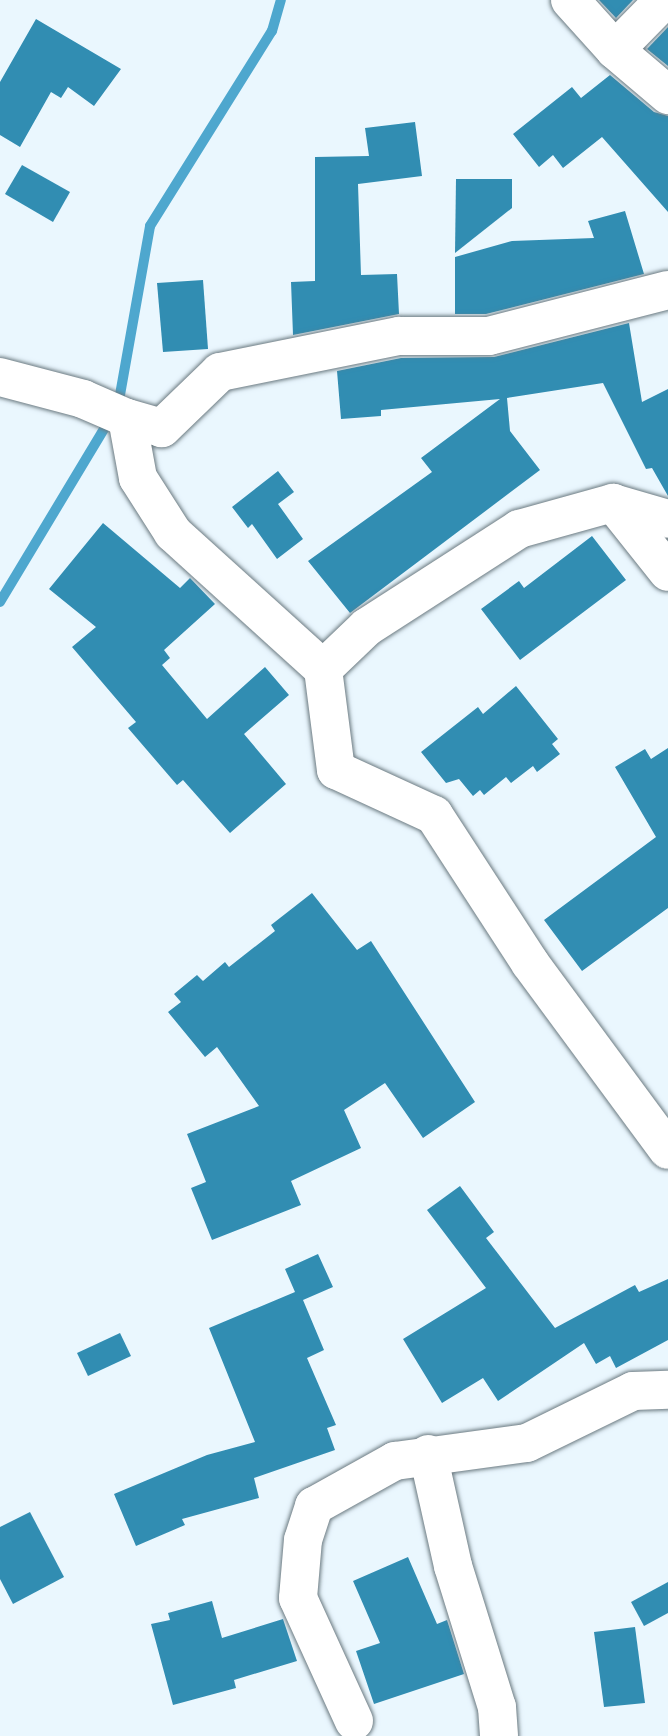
<!DOCTYPE html>
<style>
body{margin:0}
#map{position:relative;width:668px;height:1736px;overflow:hidden;background:#eaf7fe;font-family:"DM Sans",sans-serif}
div>[style]{position:absolute}
[style*='--x']{left:calc(var(--x)*1px);top:calc(var(--y)*1px);width:calc(var(--w)*1px);rotate:calc(var(--a)*1deg)}
.stream>*{height:10px;margin:-5px;padding:0 5px;transform-origin:5px;border-radius:5px;background:#4ea7ce}
.building>*{inset:0;background:#318db2}
.roads{filter:drop-shadow(0 0 2px #6b7a81) drop-shadow(0 0 2px #6b7a81)}
.minor>*{height:38px;margin:-19px;padding:0 19px;transform-origin:19px;border-radius:19px;background:#fff}
span{translate:-50% -50%;white-space:nowrap;text-align:center;line-height:1.15;-webkit-text-stroke:6px #fff;paint-order:stroke}
</style>
<div id="map">
<div class="stream">
<div style="--x:118;--y:406;--w:183;--a:-79.9"></div>
<div style="--x:150;--y:226;--w:230;--a:-58"></div>
<div style="--x:272;--y:31;--w:32;--a:-74"></div>
<div style="--x:0;--y:602;--w:214;--a:-59"></div>
</div>
<div class="building">
<div style="clip-path:polygon(599px 0,633px 0,616px 18px)"></div>
<div style="clip-path:polygon(36px 19px,121px 69px,94px 106px,68px 87px,61px 98px,51px 92px,20px 147px,0 135px,0 82px)"></div>
<div style="clip-path:polygon(668px 27px,668px 66px,647px 49px)"></div>
<div style="clip-path:polygon(610px 75px,654px 112px,668px 116px,668px 212px,602px 137px,563px 168px,553px 155px,539px 167px,513px 134px,572px 87px,581px 98px)"></div>
<div style="clip-path:polygon(415px 122px,422px 176px,358px 184px,361px 275px,397px 274px,399px 314px,293px 335px,291px 282px,315px 281px,315px 157px,369px 156px,365px 128px)"></div>
<div style="clip-path:polygon(22px 165px,70px 192px,53px 222px,5px 194px)"></div>
<div style="clip-path:polygon(456px 179px,512px 179px,512px 208px,455px 253px)"></div>
<div style="clip-path:polygon(625px 211px,644px 274px,486px 314px,455px 314px,455px 257px,512px 241px,594px 238px,588px 221px)"></div>
<div style="clip-path:polygon(203px 280px,208px 349px,163px 352px,157px 283px)"></div>
<div style="clip-path:polygon(629px 323px,642px 402px,668px 389px,668px 496px,652px 468px,646px 469px,603px 383px,507px 398px,510px 431px,540px 470px,350px 613px,308px 561px,432px 472px,421px 458px,500px 399px,381px 410px,381px 416px,341px 419px,337px 371px,401px 358px,494px 357px)"></div>
<div style="clip-path:polygon(278px 471px,294px 492px,278px 504px,303px 539px,277px 559px,252px 524px,248px 528px,232px 507px)"></div>
<div style="clip-path:polygon(103px 523px,180px 588px,190px 578px,215px 604px,164px 650px,170px 658px,162px 665px,207px 719px,265px 667px,289px 695px,244px 734px,286px 784px,230px 833px,183px 780px,177px 785px,128px 728px,136px 722px,72px 647px,96px 627px,49px 589px)"></div>
<div style="clip-path:polygon(592px 536px,626px 580px,520px 660px,481px 609px,519px 581px,524px 588px)"></div>
<div style="clip-path:polygon(516px 686px,558px 739px,552px 744px,560px 754px,537px 772px,533px 766px,511px 783px,506px 777px,484px 795px,480px 790px,473px 796px,459px 779px,446px 783px,421px 752px,478px 707px,483px 714px)"></div>
<div style="clip-path:polygon(668px 748px,668px 908px,582px 971px,544px 920px,656px 837px,615px 767px,645px 749px,651px 759px)"></div>
<div style="clip-path:polygon(312px 893px,357px 950px,371px 941px,475px 1102px,423px 1138px,385px 1083px,344px 1110px,361px 1148px,291px 1181px,301px 1205px,212px 1240px,191px 1188px,206px 1182px,187px 1134px,259px 1106px,217px 1047px,205px 1057px,168px 1012px,181px 1002px,174px 994px,197px 975px,203px 981px,225px 962px,229px 967px,275px 931px,271px 925px)"></div>
<div style="clip-path:polygon(460px 1186px,494px 1232px,486px 1238px,555px 1328px,635px 1285px,639px 1292px,668px 1279px,668px 1340px,616px 1368px,610px 1356px,596px 1364px,584px 1343px,498px 1401px,483px 1378px,442px 1403px,403px 1339px,486px 1288px,427px 1210px)"></div>
<div style="clip-path:polygon(318px 1254px,333px 1287px,303px 1300px,324px 1350px,307px 1358px,336px 1425px,327px 1428px,335px 1450px,254px 1478px,259px 1498px,182px 1519px,185px 1525px,136px 1546px,114px 1494px,207px 1455px,255px 1442px,209px 1328px,295px 1292px,285px 1269px)"></div>
<div style="clip-path:polygon(120px 1333px,131px 1356px,88px 1376px,77px 1353px)"></div>
<div style="clip-path:polygon(30px 1512px,64px 1577px,13px 1604px,0 1579px,0 1527px)"></div>
<div style="clip-path:polygon(408px 1557px,437px 1624px,447px 1620px,464px 1674px,374px 1704px,356px 1651px,380px 1643px,353px 1581px)"></div>
<div style="clip-path:polygon(668px 1582px,668px 1613px,644px 1626px,631px 1602px)"></div>
<div style="clip-path:polygon(212px 1601px,222px 1638px,283px 1619px,297px 1661px,234px 1680px,236px 1688px,173px 1705px,151px 1624px,170px 1620px,168px 1613px)"></div>
<div style="clip-path:polygon(635px 1627px,645px 1703px,604px 1707px,594px 1632px)"></div>
</div>
<div class="roads">
<div class="minor">
<div style="--x:570;--y:0;--w:67;--a:48"></div>
<div style="--x:615;--y:50;--w:70;--a:40.3"></div>
<div style="--x:615;--y:50;--w:70;--a:-45.6"></div>
<div style="--x:668;--y:290;--w:185;--a:165.6"></div>
<div style="--x:489;--y:336;--w:90;--a:180"></div>
<div style="--x:399;--y:336;--w:183;--a:168.6"></div>
<div style="--x:220;--y:372;--w:81;--a:136"></div>
<div style="--x:162;--y:428;--w:36;--a:-164"></div>
<div style="--x:127;--y:418;--w:61;--a:79.6"></div>
<div style="--x:138;--y:478;--w:65;--a:57.5"></div>
<div style="--x:173;--y:533;--w:202;--a:42.2"></div>
<div style="--x:323;--y:669;--w:102;--a:82.7"></div>
<div style="--x:336;--y:770;--w:108;--a:24.7"></div>
<div style="--x:434;--y:815;--w:176;--a:57"></div>
<div style="--x:530;--y:963;--w:232;--a:53.6"></div>
<div style="--x:0;--y:377;--w:86;--a:14.8"></div>
<div style="--x:83;--y:399;--w:48;--a:23.4"></div>
<div style="--x:613;--y:503;--w:57;--a:16.2"></div>
<div style="--x:323;--y:669;--w:61;--a:-43.7"></div>
<div style="--x:367;--y:627;--w:181;--a:-32.8"></div>
<div style="--x:519;--y:529;--w:98;--a:-15.5"></div>
<div style="--x:613;--y:503;--w:88;--a:51.4"></div>
<div style="--x:428;--y:1454;--w:115;--a:77.4"></div>
<div style="--x:453;--y:1566;--w:148;--a:72.7"></div>
<div style="--x:497;--y:1707;--w:29;--a:86"></div>
<div style="--x:354;--y:1721;--w:135;--a:-114.5"></div>
<div style="--x:298;--y:1598;--w:58;--a:-85.1"></div>
<div style="--x:303;--y:1540;--w:36;--a:-72"></div>
<div style="--x:314;--y:1506;--w:93;--a:-29.1"></div>
<div style="--x:395;--y:1461;--w:133;--a:-7.8"></div>
<div style="--x:527;--y:1443;--w:118;--a:-26.1"></div>
<div style="--x:633;--y:1391;--w:35;--a:-2"></div>
</div>
</div>
</div>
